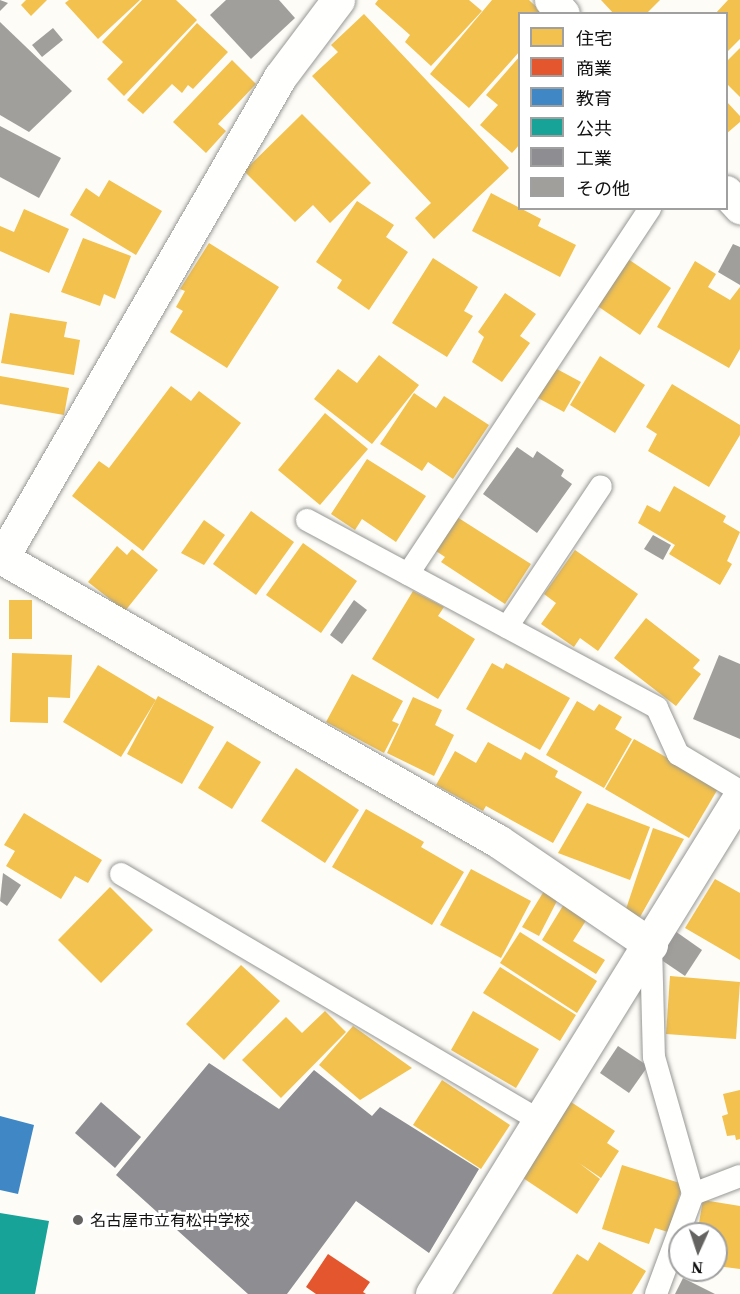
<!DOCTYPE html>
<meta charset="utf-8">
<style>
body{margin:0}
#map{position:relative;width:740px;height:1294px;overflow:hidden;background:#fdfcf7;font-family:"Source Serif 4","Noto Sans JP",serif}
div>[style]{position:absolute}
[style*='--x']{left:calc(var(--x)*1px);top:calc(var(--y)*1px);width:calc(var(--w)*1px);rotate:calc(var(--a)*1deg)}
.homes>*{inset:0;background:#f2c14e}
.shops>*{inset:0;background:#e4572e}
.schools>*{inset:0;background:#3f88c5}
.public>*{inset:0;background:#17a398}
.industry>*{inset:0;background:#8d8d92}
.building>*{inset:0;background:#a19f9c}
.roads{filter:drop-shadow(0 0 2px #979795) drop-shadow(0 0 2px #979795)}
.lane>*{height:22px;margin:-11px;padding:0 11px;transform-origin:11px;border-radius:11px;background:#fffffe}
.street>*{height:33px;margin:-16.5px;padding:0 16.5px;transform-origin:16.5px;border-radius:16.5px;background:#fffffe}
.dots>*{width:16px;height:16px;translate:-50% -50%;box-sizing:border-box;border:3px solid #fff;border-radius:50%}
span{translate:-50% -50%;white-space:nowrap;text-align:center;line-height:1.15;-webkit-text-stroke:6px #fff;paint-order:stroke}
.poi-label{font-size:16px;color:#111}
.left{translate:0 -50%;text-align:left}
.legend{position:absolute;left:518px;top:12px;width:210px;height:198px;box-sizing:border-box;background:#fff;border:2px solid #a0a0a0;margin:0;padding:8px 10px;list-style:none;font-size:18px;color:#111}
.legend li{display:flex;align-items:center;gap:12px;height:30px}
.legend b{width:30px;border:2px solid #a0a0a0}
.north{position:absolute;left:668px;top:1222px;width:60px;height:60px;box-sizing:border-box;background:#fff;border:2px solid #a0a0a0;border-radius:50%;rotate:183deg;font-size:16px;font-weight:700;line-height:24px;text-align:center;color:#111}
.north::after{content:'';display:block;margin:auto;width:21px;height:27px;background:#646362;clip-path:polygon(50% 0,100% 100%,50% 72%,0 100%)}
</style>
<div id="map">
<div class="homes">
<div style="clip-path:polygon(26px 0,47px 0,31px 16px,21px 5px)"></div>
<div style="clip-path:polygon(69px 0,140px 0,98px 39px,65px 3px)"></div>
<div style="clip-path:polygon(142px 0,176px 0,197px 20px,124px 96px,107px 79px,123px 62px,102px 42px)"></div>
<div style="clip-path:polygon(378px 0,469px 0,482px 11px,431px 66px,405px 42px,410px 35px,375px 4px)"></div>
<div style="clip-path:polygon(492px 0,529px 0,544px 14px,520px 14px,520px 51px,469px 108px,430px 74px)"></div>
<div style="clip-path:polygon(601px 0,660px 0,646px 14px,614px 14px)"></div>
<div style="clip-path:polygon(728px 0,740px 0,740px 39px,726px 53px,726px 14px,715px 14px)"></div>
<div style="clip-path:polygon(364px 14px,509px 168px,434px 239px,415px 218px,431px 203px,312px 76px,338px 52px,331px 45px)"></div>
<div style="clip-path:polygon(197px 23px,228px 52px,193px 89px,188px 85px,182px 93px,172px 84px,143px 114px,127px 100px)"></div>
<div style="clip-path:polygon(740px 48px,740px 97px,726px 83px,726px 62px)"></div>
<div style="clip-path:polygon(520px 56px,520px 144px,512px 153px,480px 125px,498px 105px,486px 95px)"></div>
<div style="clip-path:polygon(232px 60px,256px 84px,218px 124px,226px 131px,206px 153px,173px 122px)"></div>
<div style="clip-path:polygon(726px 101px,740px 116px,740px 122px,726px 134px)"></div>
<div style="clip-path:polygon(302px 114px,371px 183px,330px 223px,313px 205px,295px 222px,244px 171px)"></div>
<div style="clip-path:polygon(109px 180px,162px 211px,136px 255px,70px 215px,86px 188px,99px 197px)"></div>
<div style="clip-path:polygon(491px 193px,541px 219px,538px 226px,576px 245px,560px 277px,472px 231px)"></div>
<div style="clip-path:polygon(357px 201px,394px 225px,386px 237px,408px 252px,369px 310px,337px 288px,342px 280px,316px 262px)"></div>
<div style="clip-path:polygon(24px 209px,69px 229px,49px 273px,0 251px,0 226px,14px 232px)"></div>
<div style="clip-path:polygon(83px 238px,131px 256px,115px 299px,104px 294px,100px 306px,61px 292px)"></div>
<div style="clip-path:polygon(209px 243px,279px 287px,227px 368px,170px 332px,183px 311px,176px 307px,185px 291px,180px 289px)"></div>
<div style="clip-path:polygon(433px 258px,478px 287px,464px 311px,473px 316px,447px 357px,392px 323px)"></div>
<div style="clip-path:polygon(628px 259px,671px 288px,640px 335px,596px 305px)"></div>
<div style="clip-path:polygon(695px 261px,716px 274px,708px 287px,730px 300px,740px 287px,740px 349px,729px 368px,657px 327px)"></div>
<div style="clip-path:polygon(505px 293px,536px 314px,520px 336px,530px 343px,502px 382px,472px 362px,484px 337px,478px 332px)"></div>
<div style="clip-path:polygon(10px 313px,67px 322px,64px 337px,80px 340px,74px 375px,1px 363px)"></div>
<div style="clip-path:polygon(379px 355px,419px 385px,372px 444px,314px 399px,338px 369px,357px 383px)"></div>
<div style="clip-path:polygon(600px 356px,645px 385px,615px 433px,570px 405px)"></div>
<div style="clip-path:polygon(555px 368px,581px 382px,564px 412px,538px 398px)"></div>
<div style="clip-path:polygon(0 376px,69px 388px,64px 415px,0 404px)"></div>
<div style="clip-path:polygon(672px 384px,740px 425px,740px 435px,709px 487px,648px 451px,657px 434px,646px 427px)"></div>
<div style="clip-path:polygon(171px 386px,191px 401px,199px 391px,241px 423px,143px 551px,72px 496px,99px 461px,109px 468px)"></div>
<div style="clip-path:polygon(414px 393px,436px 408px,444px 396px,489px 425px,453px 479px,428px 462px,422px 471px,380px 444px)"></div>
<div style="clip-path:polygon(325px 413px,368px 449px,320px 505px,278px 470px)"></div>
<div style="clip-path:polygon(367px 459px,426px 496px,396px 542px,362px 519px,355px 530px,331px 514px)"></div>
<div style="clip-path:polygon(674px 486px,726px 516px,723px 522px,740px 532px,727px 561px,732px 564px,720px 585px,669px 554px,675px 545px,638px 523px,647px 505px,660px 512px)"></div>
<div style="clip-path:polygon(251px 511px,294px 542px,256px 595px,213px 564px)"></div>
<div style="clip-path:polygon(457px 517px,531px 564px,505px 604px,441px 562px,445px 557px,436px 551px)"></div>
<div style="clip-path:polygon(204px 520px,225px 535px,204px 565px,181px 553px)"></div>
<div style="clip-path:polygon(303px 543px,357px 581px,321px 633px,266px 595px)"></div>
<div style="clip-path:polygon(117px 546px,127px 555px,132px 549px,158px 570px,125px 611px,88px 582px)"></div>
<div style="clip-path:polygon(575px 550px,638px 594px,598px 651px,580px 638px,574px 647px,541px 624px,556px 603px,544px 594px)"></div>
<div style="clip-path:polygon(413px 591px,444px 607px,438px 616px,475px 639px,438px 699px,372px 659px)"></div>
<div style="clip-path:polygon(9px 600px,32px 600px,32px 639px,9px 639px)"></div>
<div style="clip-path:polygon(646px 618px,700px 660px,693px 668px,701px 674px,676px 706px,614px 658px)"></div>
<div style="clip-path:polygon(12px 653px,72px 655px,70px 698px,48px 697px,48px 723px,10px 722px)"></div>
<div style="clip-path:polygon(492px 663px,503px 669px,506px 663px,570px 698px,540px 750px,466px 709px)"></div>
<div style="clip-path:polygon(98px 665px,156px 700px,121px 757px,63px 722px)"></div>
<div style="clip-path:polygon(352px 674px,403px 701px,392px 721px,399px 724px,384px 753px,326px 722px)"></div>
<div style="clip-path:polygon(158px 696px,214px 727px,182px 784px,127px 754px)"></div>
<div style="clip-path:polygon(413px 697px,442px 710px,435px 725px,454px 735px,434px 776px,387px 753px)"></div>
<div style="clip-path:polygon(577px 701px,594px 711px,599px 704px,622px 717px,615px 729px,632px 739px,604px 788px,546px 755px)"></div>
<div style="clip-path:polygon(634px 739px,719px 787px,689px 838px,605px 789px)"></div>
<div style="clip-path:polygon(227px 741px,261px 762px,232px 809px,198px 788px)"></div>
<div style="clip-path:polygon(488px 742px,521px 760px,525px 752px,558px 771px,555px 777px,582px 792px,553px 843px,486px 806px,483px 811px,436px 785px,455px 751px,476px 763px)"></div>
<div style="clip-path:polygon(296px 768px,359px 810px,325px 863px,261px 821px)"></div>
<div style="clip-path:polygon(587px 803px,650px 827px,630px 880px,558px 853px)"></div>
<div style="clip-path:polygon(366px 809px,424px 842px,421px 847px,464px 872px,432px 925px,332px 867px)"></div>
<div style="clip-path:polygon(24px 813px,102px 860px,88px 883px,75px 876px,61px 899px,6px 866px,15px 851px,4px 845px)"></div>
<div style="clip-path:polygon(653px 828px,684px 839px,640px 917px,625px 912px)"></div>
<div style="clip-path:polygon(471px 869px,531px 901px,501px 958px,440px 925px)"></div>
<div style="clip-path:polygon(715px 879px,740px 893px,740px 960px,685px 928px)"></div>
<div style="clip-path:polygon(110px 887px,153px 930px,101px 983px,58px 940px)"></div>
<div style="clip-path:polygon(544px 891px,558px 899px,539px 936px,522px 927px)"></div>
<div style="clip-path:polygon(564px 904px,587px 919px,573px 941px,605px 960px,596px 974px,542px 940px)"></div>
<div style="clip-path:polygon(520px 932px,597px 981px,577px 1013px,500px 963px)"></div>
<div style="clip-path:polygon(241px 965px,280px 1001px,224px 1060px,186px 1024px)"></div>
<div style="clip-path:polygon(500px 967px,576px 1015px,560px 1041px,483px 993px)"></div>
<div style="clip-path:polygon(670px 976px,740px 982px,736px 1039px,666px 1034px)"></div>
<div style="clip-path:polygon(325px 1011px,346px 1032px,281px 1098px,242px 1060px,286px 1017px,302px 1033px)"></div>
<div style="clip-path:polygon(473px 1011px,539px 1049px,516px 1088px,451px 1050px)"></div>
<div style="clip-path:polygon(353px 1026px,412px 1068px,360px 1100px,319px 1065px)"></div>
<div style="clip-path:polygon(442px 1080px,510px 1125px,481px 1169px,413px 1125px)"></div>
<div style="clip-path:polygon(740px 1090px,740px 1139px,736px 1140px,735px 1135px,727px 1136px,722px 1116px,728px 1114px,723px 1094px)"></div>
<div style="clip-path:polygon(571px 1102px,615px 1131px,607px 1143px,619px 1151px,601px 1178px,579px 1163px,600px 1179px,577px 1214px,523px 1178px)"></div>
<div style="clip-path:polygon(622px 1165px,683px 1184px,668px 1232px,655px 1228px,649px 1244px,602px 1229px)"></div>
<div style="clip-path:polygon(703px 1200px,740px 1206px,740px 1269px,717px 1266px,716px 1234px,697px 1234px)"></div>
<div style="clip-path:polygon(599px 1242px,646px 1271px,632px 1294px,552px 1294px,577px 1254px,588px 1261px)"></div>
</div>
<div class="shops">
<div style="clip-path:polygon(328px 1254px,370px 1282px,363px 1292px,366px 1294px,316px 1294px,306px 1287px)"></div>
</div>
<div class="schools">
<div style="clip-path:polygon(0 1116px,34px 1125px,18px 1194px,0 1190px)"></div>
</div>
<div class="public">
<div style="clip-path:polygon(0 1213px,49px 1221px,35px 1294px,0 1294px)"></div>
</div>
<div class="industry">
<div style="clip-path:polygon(209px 1063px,279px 1109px,314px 1070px,372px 1116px,380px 1107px,479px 1169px,429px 1253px,356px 1201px,287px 1294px,248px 1294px,116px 1175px)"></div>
<div style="clip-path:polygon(101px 1102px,141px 1137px,115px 1168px,75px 1133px)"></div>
</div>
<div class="building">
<div style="clip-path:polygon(0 0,8px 3px,0 11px)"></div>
<div style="clip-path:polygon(226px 0,279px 0,295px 18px,251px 59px,210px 15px)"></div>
<div style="clip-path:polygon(0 22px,72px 91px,29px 132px,0 115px)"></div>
<div style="clip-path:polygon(53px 28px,63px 40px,42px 57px,32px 45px)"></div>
<div style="clip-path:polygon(0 126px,61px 158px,39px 198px,0 177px)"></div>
<div style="clip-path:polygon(733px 244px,740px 247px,740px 285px,718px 272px)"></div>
<div style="clip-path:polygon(517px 447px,533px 458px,537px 451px,564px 470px,561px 476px,572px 484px,537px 533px,483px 494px)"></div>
<div style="clip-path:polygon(653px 535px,671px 545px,663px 560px,644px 549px)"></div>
<div style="clip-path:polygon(354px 600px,367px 610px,342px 644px,330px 635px)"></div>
<div style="clip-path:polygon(719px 655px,740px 664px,740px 739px,693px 719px)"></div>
<div style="clip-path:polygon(3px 873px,21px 885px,7px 906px,0 901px)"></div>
<div style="clip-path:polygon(675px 931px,702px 950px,685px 976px,657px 957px)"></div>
<div style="clip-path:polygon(618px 1046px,648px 1066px,629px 1093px,600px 1073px)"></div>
<div style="clip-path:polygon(683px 1278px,715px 1294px,675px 1294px)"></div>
</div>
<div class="roads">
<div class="lane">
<div style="--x:307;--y:520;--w:397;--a:28.2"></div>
<div style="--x:657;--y:708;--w:51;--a:65.5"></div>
<div style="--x:678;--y:754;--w:72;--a:30.8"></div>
<div style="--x:408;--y:574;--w:439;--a:-56.5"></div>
<div style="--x:507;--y:627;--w:169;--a:-56.3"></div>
<div style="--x:121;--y:874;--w:489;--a:30.5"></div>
<div style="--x:651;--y:945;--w:112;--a:88.5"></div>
<div style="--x:654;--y:1057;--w:142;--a:74.1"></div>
<div style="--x:693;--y:1194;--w:107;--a:110.3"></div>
<div style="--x:693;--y:1194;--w:50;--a:-21"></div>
</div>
<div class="street">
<div style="--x:338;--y:0;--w:96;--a:127"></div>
<div style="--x:280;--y:77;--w:556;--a:120.03"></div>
<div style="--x:2;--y:558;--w:571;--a:29.71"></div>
<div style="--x:498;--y:841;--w:185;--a:34.2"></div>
<div style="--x:551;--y:0;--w:18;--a:49"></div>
<div style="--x:726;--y:192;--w:21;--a:47"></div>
<div style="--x:432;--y:1294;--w:586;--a:-58.26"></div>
</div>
</div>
<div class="dots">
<div style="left:78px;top:1220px;background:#646362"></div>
</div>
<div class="poi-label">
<span class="left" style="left:90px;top:1220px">名古屋市立有松中学校</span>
</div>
<ul class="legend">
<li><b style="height:16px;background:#f2c14e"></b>住宅</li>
<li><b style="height:16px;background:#e4572e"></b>商業</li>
<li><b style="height:16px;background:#3f88c5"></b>教育</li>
<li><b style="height:16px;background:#17a398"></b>公共</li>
<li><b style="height:16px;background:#8d8d92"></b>工業</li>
<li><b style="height:16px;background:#a19f9c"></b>その他</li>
</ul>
<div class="north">N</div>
</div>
